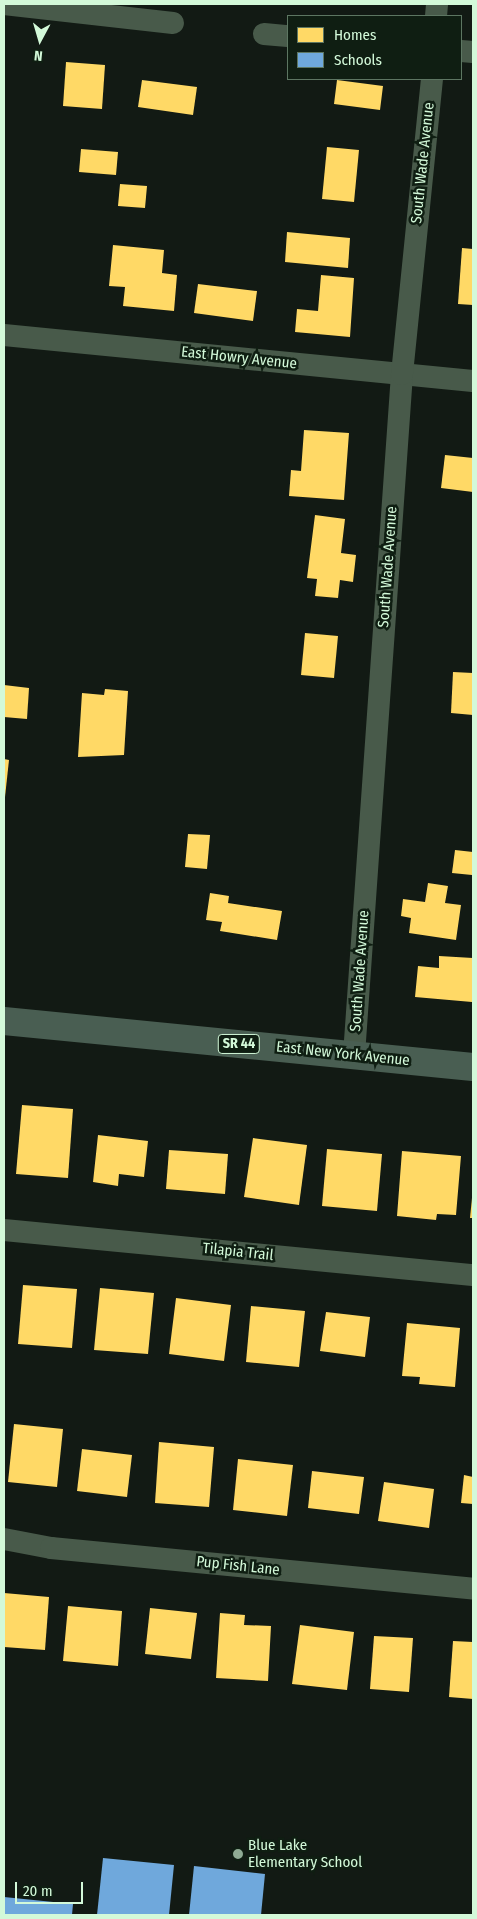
<!DOCTYPE html>
<style>
body{margin:0}
#map{position:relative;width:477px;height:1919px;overflow:hidden;background:#121a14;font-family:"Fira Sans Condensed",sans-serif}
div>[style]{position:absolute}
[style*='--x']{left:calc(var(--x)*1px);top:calc(var(--y)*1px);width:calc(var(--w)*1px);rotate:calc(var(--a)*1deg)}
.homes>*{inset:0;background:#ffd966}
.schools>*{inset:0;background:#6fa8dc}
.street>*{height:22px;margin:-11px;padding:0 11px;transform-origin:11px;border-radius:11px;background:#485a4a}
.primary>*{height:28px;margin:-14px;padding:0 14px;transform-origin:14px;border-radius:14px;background:#495e52}
.dots>*{width:14px;height:14px;translate:-50% -50%;box-sizing:border-box;border:2px solid #0f1e12;border-radius:50%}
span{translate:-50% -50%;white-space:nowrap;text-align:center;line-height:1.15;-webkit-text-stroke:5px #0f1e12;paint-order:stroke}
.shield-label span{padding:1px 4px;background:#0f1e12;border:1px solid;border-radius:4px;-webkit-text-stroke-width:0}
.shield-label{font-size:14px;color:#d3f9d9;font-weight:700}
.street-label{font-size:15px;color:#d3f9d9}
.poi-label{font-size:15px;color:#d3f9d9}
.left{translate:0 -50%;text-align:left}
.frame{position:absolute;inset:0;border:5px solid #d3f9d9;pointer-events:none}
.legend{position:absolute;left:287px;top:15px;width:175px;height:65px;box-sizing:border-box;background:#0f1e12;border:1px solid #5d7662;margin:0;padding:6px 9px;list-style:none;font-size:15px;color:#d3f9d9}
.legend li{display:flex;align-items:center;gap:10px;height:25px}
.legend b{width:25px;border:1px solid #5d7662}
.north{position:absolute;left:15px;top:15px;width:50px;height:50px;-webkit-text-stroke:4px #0f1e12;paint-order:stroke;rotate:186deg;font-size:14px;font-weight:700;line-height:20px;text-align:center;color:#d3f9d9}
.north::after{content:'';display:block;margin:auto;width:18px;height:22px;background:#d3f9d9;clip-path:polygon(50% 0,100% 100%,50% 72%,0 100%)}
.scale{position:absolute;left:15px;top:1882px;width:68px;height:22px;box-sizing:border-box;border:2px solid #d3f9d9;border-top:0;padding-left:6px;font-size:15px;line-height:18px;white-space:nowrap;color:#d3f9d9;-webkit-text-stroke:4px #0f1e12;paint-order:stroke}
</style>
<div id="map">
<div class="homes">
<div style="clip-path:polygon(66px 62px,105px 65px,102px 109px,63px 106px)"></div>
<div style="clip-path:polygon(142px 80px,197px 87px,193px 115px,138px 107px)"></div>
<div style="clip-path:polygon(337px 80px,383px 86px,380px 110px,334px 104px)"></div>
<div style="clip-path:polygon(327px 147px,359px 150px,354px 202px,322px 199px)"></div>
<div style="clip-path:polygon(81px 149px,118px 152px,116px 175px,79px 172px)"></div>
<div style="clip-path:polygon(120px 184px,147px 186px,145px 208px,118px 206px)"></div>
<div style="clip-path:polygon(287px 232px,350px 238px,348px 268px,285px 262px)"></div>
<div style="clip-path:polygon(113px 245px,164px 250px,162px 273px,177px 275px,174px 311px,123px 306px,125px 287px,109px 286px)"></div>
<div style="clip-path:polygon(462px 248px,473px 249px,473px 305px,458px 304px)"></div>
<div style="clip-path:polygon(321px 275px,354px 278px,350px 337px,295px 332px,297px 309px,318px 311px)"></div>
<div style="clip-path:polygon(198px 284px,257px 291px,253px 321px,194px 313px)"></div>
<div style="clip-path:polygon(304px 430px,349px 433px,344px 500px,289px 496px,291px 470px,301px 471px)"></div>
<div style="clip-path:polygon(445px 455px,473px 458px,473px 492px,441px 488px)"></div>
<div style="clip-path:polygon(315px 515px,345px 519px,341px 553px,356px 555px,353px 582px,340px 580px,338px 598px,315px 596px,317px 579px,307px 578px)"></div>
<div style="clip-path:polygon(305px 633px,338px 636px,334px 678px,301px 675px)"></div>
<div style="clip-path:polygon(453px 672px,473px 673px,473px 715px,451px 713px)"></div>
<div style="clip-path:polygon(4px 685px,29px 688px,27px 719px,4px 717px)"></div>
<div style="clip-path:polygon(105px 689px,128px 691px,124px 755px,78px 757px,82px 693px,104px 695px)"></div>
<div style="clip-path:polygon(4px 759px,9px 760px,5px 797px,4px 797px)"></div>
<div style="clip-path:polygon(188px 834px,210px 835px,207px 869px,185px 867px)"></div>
<div style="clip-path:polygon(455px 850px,473px 852px,472px 875px,452px 873px)"></div>
<div style="clip-path:polygon(428px 883px,448px 886px,445px 903px,461px 905px,456px 940px,409px 933px,411px 918px,401px 916px,403px 899px,425px 902px)"></div>
<div style="clip-path:polygon(210px 893px,229px 896px,228px 903px,282px 911px,277px 940px,220px 931px,222px 922px,206px 920px)"></div>
<div style="clip-path:polygon(439px 956px,473px 958px,472px 1002px,415px 997px,418px 966px,439px 968px)"></div>
<div style="clip-path:polygon(22px 1105px,73px 1109px,68px 1178px,16px 1174px)"></div>
<div style="clip-path:polygon(98px 1135px,148px 1141px,144px 1177px,119px 1174px,118px 1186px,93px 1182px)"></div>
<div style="clip-path:polygon(253px 1138px,307px 1145px,299px 1205px,244px 1197px)"></div>
<div style="clip-path:polygon(327px 1149px,382px 1154px,377px 1211px,322px 1206px)"></div>
<div style="clip-path:polygon(169px 1150px,228px 1154px,225px 1194px,166px 1189px)"></div>
<div style="clip-path:polygon(402px 1151px,461px 1156px,456px 1215px,437px 1214px,436px 1220px,397px 1216px)"></div>
<div style="clip-path:polygon(472px 1198px,473px 1198px,473px 1218px,470px 1218px)"></div>
<div style="clip-path:polygon(23px 1285px,77px 1289px,72px 1348px,18px 1344px)"></div>
<div style="clip-path:polygon(100px 1288px,154px 1293px,148px 1354px,94px 1350px)"></div>
<div style="clip-path:polygon(176px 1298px,231px 1305px,224px 1361px,169px 1354px)"></div>
<div style="clip-path:polygon(251px 1306px,305px 1311px,299px 1367px,246px 1362px)"></div>
<div style="clip-path:polygon(326px 1312px,370px 1317px,365px 1357px,320px 1351px)"></div>
<div style="clip-path:polygon(407px 1323px,460px 1328px,455px 1387px,419px 1384px,420px 1377px,402px 1376px)"></div>
<div style="clip-path:polygon(14px 1424px,63px 1429px,57px 1487px,8px 1482px)"></div>
<div style="clip-path:polygon(159px 1442px,214px 1447px,209px 1507px,155px 1503px)"></div>
<div style="clip-path:polygon(82px 1449px,132px 1455px,127px 1497px,77px 1491px)"></div>
<div style="clip-path:polygon(238px 1459px,293px 1465px,287px 1516px,233px 1510px)"></div>
<div style="clip-path:polygon(312px 1471px,364px 1477px,359px 1514px,308px 1508px)"></div>
<div style="clip-path:polygon(464px 1475px,473px 1477px,473px 1504px,461px 1503px)"></div>
<div style="clip-path:polygon(384px 1482px,434px 1489px,429px 1528px,378px 1521px)"></div>
<div style="clip-path:polygon(4px 1593px,49px 1597px,45px 1650px,4px 1647px)"></div>
<div style="clip-path:polygon(68px 1606px,122px 1611px,118px 1666px,63px 1661px)"></div>
<div style="clip-path:polygon(150px 1608px,197px 1613px,191px 1659px,145px 1654px)"></div>
<div style="clip-path:polygon(220px 1613px,245px 1615px,244px 1625px,271px 1626px,268px 1681px,216px 1678px)"></div>
<div style="clip-path:polygon(300px 1625px,354px 1632px,347px 1690px,292px 1684px)"></div>
<div style="clip-path:polygon(374px 1636px,413px 1638px,409px 1692px,370px 1689px)"></div>
<div style="clip-path:polygon(453px 1641px,473px 1642px,473px 1699px,449px 1697px)"></div>
</div>
<div class="schools">
<div style="clip-path:polygon(103px 1858px,174px 1865px,169px 1915px,97px 1915px)"></div>
<div style="clip-path:polygon(194px 1866px,265px 1874px,261px 1915px,189px 1915px)"></div>
<div style="clip-path:polygon(4px 1897px,73px 1904px,72px 1915px,4px 1915px)"></div>
</div>
<div class="street">
<div style="--x:4;--y:4;--w:170;--a:6.4"></div>
<div style="--x:436;--y:16;--w:12;--a:-85"></div>
<div style="--x:264;--y:34;--w:24;--a:5"></div>
<div style="--x:461;--y:51;--w:12;--a:5"></div>
<div style="--x:4;--y:335;--w:471;--a:5.6"></div>
<div style="--x:354;--y:1055;--w:683;--a:-85.97"></div>
<div style="--x:402;--y:374;--w:297;--a:-84.2"></div>
<div style="--x:4;--y:1230;--w:471;--a:5.5"></div>
<div style="--x:4;--y:1539;--w:48;--a:10.8"></div>
<div style="--x:51;--y:1548;--w:424;--a:5.5"></div>
</div>
<div class="primary">
<div style="--x:4;--y:1021;--w:471;--a:5.6"></div>
</div>
<div class="dots">
<div style="left:238px;top:1854px;background:#8fab94"></div>
</div>
<div class="shield-label">
<span style="left:239px;top:1044px">SR 44</span>
</div>
<div class="street-label">
<span style="left:423px;top:163px;rotate:-84deg">South Wade Avenue</span>
<span style="left:239px;top:358px;rotate:6deg">East Howry Avenue</span>
<span style="left:388px;top:567px;rotate:-86deg">South Wade Avenue</span>
<span style="left:360px;top:971px;rotate:-86deg">South Wade Avenue</span>
<span style="left:343px;top:1054px;rotate:6deg">East New York Avenue</span>
<span style="left:238px;top:1252px;rotate:6deg">Tilapia Trail</span>
<span style="left:238px;top:1566px;rotate:6deg">Pup Fish Lane</span>
</div>
<div class="poi-label">
<span class="left" style="left:248px;top:1854px">Blue Lake<br>Elementary School</span>
</div>
<div class="frame"></div>
<ul class="legend">
<li><b style="height:14px;background:#ffd966"></b>Homes</li>
<li><b style="height:14px;background:#6fa8dc"></b>Schools</li>
</ul>
<div class="north">N</div>
<div class="scale">20 m</div>
</div>
